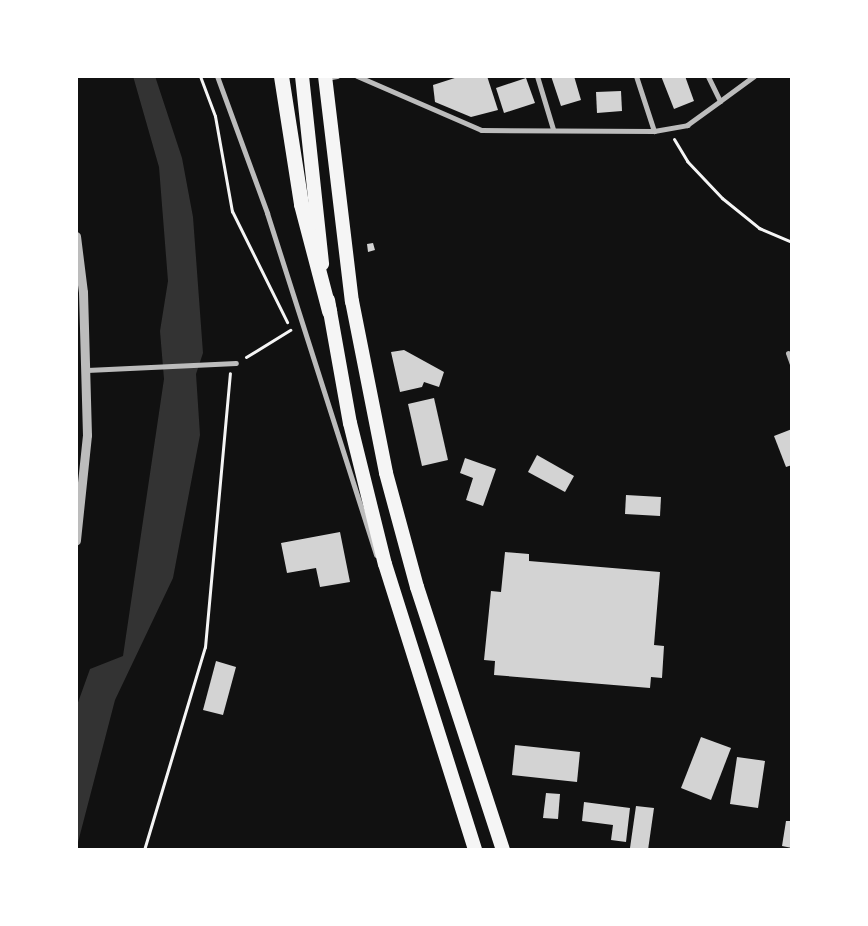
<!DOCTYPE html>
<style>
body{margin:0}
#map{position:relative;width:868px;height:926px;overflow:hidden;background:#111;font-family:"Public Sans",sans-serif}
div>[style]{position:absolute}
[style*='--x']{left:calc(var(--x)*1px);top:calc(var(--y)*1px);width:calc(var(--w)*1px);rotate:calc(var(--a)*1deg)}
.water>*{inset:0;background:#333}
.building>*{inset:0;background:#d3d3d3}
.path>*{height:3px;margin:-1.5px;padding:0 1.5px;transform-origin:1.5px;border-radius:1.5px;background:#f5f5f5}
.minor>*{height:5px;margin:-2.5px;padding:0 2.5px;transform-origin:2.5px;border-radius:2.5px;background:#bcbcbc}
.tertiary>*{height:9px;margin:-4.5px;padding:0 4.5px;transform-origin:4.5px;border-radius:4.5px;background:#bcbcbc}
.trunk>*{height:14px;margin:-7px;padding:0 7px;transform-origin:7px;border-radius:7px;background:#f5f5f5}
.motorway>*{height:15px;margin:-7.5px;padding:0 7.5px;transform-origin:7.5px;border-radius:7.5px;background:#f5f5f5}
span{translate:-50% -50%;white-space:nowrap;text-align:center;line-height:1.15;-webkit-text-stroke:4px #fff;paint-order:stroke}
.frame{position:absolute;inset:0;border:78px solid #fff;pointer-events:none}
</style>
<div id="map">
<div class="water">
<div style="clip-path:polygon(133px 76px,155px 76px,182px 158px,193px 217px,203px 353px,196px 374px,200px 435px,173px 578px,115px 700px,76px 850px,76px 708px,90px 669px,123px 656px,164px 379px,160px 331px,168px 281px,159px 167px)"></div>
</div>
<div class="building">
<div style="clip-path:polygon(461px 76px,487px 76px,498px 110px,471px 117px,435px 102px,433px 85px)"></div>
<div style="clip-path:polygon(551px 76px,574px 76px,581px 100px,561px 106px)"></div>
<div style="clip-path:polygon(661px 76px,685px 76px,694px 101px,674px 109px)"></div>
<div style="clip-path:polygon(526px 78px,535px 103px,504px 113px,496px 88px)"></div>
<div style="clip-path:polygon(621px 91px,622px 111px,597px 113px,596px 92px)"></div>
<div style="clip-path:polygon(373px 243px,375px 250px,368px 252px,367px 244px)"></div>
<div style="clip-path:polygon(404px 350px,444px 372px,439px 387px,424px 382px,422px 387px,400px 392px,391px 352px)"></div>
<div style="clip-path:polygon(434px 398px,448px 460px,422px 466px,408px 404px)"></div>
<div style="clip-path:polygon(792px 429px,792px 465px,786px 467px,774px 436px)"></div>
<div style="clip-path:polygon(537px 455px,574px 476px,565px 492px,528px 472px)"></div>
<div style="clip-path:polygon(465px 458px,496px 469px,483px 506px,466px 500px,473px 478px,460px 473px)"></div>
<div style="clip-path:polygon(626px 495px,661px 497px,660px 516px,625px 514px)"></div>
<div style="clip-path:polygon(340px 532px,350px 582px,320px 587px,316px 568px,287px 573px,281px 543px)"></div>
<div style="clip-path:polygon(505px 552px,529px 554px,529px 561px,660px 572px,654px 645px,664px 646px,662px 678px,651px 677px,650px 688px,494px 675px,495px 661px,484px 660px,491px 591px,501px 592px)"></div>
<div style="clip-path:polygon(216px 661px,236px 667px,223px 715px,203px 710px)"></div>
<div style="clip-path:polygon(701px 737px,731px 748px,711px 800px,681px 788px)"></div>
<div style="clip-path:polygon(515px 745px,580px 752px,577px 782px,512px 775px)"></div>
<div style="clip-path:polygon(737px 757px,765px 761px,758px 808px,730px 804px)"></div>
<div style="clip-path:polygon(546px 793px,560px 794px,558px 819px,543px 818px)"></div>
<div style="clip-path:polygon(584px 802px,630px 808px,626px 842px,611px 840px,613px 825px,582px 821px)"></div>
<div style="clip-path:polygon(636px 806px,654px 808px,648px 850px,630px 848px)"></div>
<div style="clip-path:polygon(786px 821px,792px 821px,792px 848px,782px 846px)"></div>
</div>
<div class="path">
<div style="--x:200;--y:76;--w:43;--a:69.4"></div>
<div style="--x:215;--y:116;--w:97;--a:79.9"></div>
<div style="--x:232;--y:211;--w:124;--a:63.6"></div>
<div style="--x:674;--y:139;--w:26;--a:59"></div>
<div style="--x:687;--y:161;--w:51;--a:46.6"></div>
<div style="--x:722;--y:198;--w:48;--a:39"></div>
<div style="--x:759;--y:228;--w:36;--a:23"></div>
<div style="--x:246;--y:357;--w:52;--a:-31.5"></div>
<div style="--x:144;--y:850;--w:212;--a:-73.3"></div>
<div style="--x:205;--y:647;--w:275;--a:-84.8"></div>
</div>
<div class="minor">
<div style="--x:217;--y:76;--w:146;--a:69.9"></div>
<div style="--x:267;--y:213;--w:359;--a:72.3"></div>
<div style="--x:357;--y:76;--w:135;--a:23.5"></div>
<div style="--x:481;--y:130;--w:173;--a:0.3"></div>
<div style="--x:537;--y:76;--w:55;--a:73.2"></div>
<div style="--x:636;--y:76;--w:58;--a:71.9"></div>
<div style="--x:654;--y:131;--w:34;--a:-10"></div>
<div style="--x:687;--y:125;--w:41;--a:-36"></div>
<div style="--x:720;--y:101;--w:28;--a:-116"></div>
<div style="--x:326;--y:78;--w:11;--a:-10"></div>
<div style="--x:720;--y:101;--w:42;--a:-36.3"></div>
<div style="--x:788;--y:353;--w:12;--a:70"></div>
<div style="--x:87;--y:370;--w:149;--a:-2.7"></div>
</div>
<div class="tertiary">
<div style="--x:76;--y:236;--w:56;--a:82.9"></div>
<div style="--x:83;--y:292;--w:143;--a:88.4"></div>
<div style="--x:87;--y:435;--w:106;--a:96"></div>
</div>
<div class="trunk">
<div style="--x:302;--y:76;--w:189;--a:83.9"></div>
<div style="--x:325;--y:76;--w:227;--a:83.2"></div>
<div style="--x:352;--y:301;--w:175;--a:78.8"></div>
<div style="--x:386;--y:473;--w:118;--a:74.8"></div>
<div style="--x:417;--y:587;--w:277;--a:71.9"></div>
<div style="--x:328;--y:300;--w:125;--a:79.9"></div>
<div style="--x:350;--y:423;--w:145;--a:76.1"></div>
<div style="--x:385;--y:564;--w:300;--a:72.5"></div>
</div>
<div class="motorway">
<div style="--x:281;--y:76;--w:130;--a:81.1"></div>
<div style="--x:301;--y:204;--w:111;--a:75.3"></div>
</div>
<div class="frame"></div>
</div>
